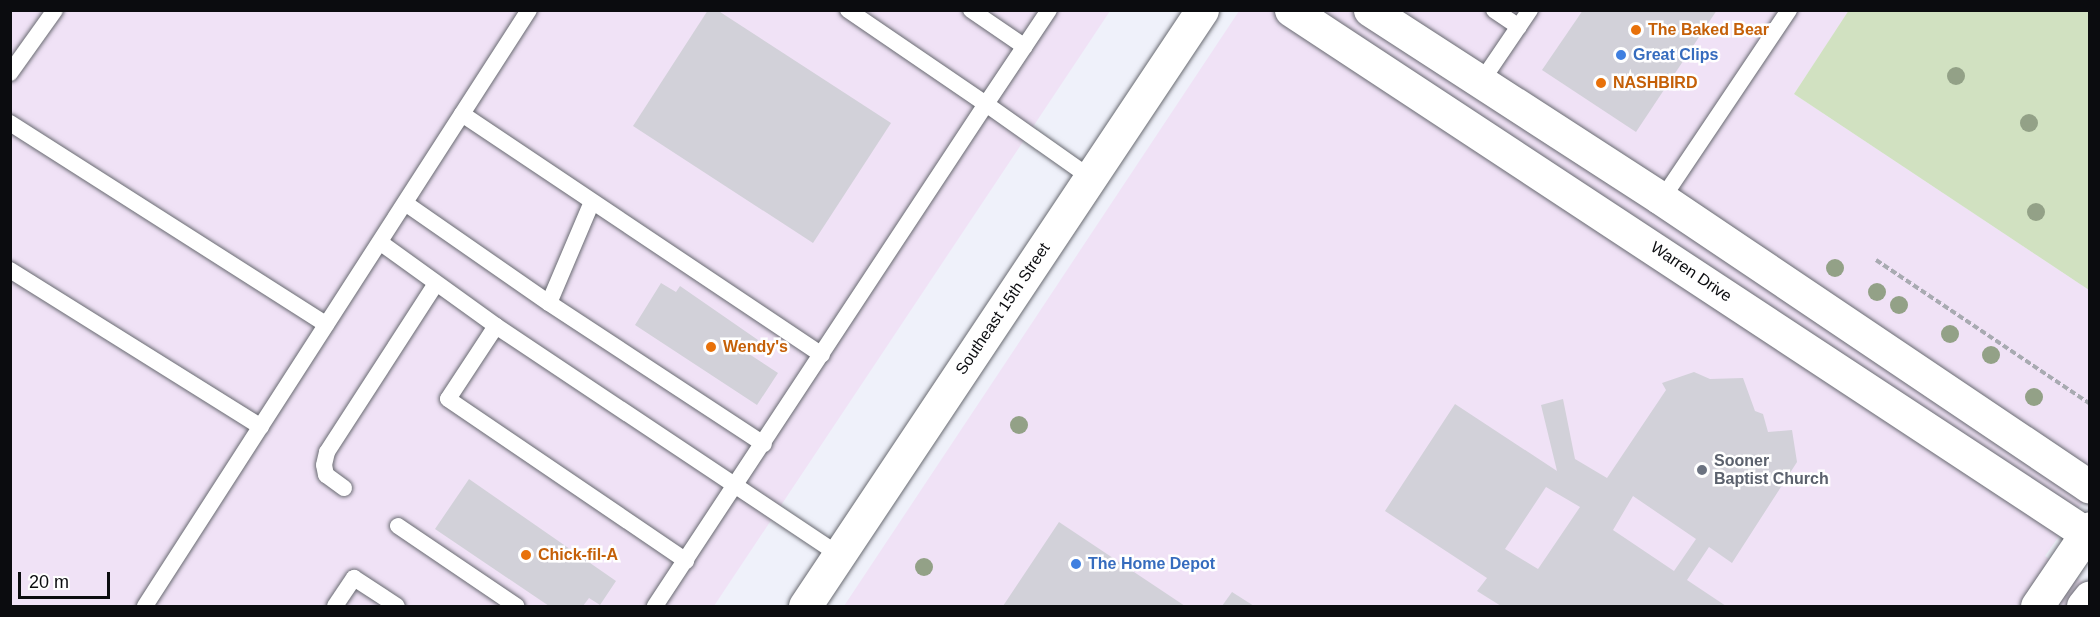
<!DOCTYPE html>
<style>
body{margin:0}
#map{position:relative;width:2100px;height:617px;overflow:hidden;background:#eff1fa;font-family:Arial,sans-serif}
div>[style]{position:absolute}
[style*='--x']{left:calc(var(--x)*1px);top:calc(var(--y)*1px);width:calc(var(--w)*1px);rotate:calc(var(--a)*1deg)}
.commercial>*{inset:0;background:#f0e2f6}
.green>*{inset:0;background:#d1e1c1}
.building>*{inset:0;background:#d2d1d9}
.path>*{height:4px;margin-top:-2px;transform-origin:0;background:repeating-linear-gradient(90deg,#a8aab1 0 6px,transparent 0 9px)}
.roads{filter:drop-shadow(0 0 2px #686a71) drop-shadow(0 0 2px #686a71)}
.service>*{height:16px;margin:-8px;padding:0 8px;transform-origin:8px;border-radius:8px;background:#fff}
.tertiary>*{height:33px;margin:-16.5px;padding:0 16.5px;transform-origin:16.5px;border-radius:16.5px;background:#fff}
.secondary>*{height:33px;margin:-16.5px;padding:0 16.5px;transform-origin:16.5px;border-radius:16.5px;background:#fff}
.trees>*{width:18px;height:18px;margin:-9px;border-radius:50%;background:#93a187}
.dots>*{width:16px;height:16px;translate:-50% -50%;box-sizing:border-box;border:3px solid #fff;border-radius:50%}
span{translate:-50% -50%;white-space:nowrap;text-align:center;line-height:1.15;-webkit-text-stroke:5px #fff;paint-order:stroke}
.food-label{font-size:16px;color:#c56008;font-weight:700}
.left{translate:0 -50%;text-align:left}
.shop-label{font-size:16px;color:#366cbe;font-weight:700}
.street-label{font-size:16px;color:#0b0c0f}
.worship-label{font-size:16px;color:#5b616d;font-weight:700}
.frame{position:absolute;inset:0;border:12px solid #0b0c0f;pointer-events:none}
.scale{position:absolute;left:18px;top:572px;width:92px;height:27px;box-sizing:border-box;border:3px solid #0b0c0f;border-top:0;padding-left:8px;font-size:18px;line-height:21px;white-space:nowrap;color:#0b0c0f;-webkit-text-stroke:4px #fff;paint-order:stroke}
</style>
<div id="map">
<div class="commercial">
<div style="clip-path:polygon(10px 11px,1110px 11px,714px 606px,11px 606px)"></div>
<div style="clip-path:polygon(1239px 11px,1849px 11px,1794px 94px,2089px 290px,2089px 493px,2045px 556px,2089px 586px,2089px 606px,844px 606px)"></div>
</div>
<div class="green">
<div style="clip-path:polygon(1849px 10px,2089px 11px,2089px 290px,1794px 94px)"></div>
</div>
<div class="building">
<div style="clip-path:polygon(708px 10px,717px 10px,891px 123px,813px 243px,633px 126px)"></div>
<div style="clip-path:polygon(1583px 10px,1717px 10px,1636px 132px,1542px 70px)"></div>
<div style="clip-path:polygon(661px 283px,676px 292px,680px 286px,758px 340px,749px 354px,778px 373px,757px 405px,635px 325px)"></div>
<div style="clip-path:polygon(evenodd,1694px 372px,1710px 379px,1743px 378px,1755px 411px,1763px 414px,1768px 432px,1792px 430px,1797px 462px,1732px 563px,1709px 547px,1687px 580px,1726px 606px,1501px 606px,1477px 591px,1487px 578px,1385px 511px,1455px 404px,1557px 471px,1541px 405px,1563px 399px,1575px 459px,1607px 478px,1666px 390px,1662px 383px,1694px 372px,1546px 487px,1580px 507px,1538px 569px,1505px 549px,1546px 487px,1694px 372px,1633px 496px,1696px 539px,1674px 571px,1613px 530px,1633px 496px)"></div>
<div style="clip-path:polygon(469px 479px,616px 581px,600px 605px,589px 598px,583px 606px,549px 606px,435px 529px)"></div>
<div style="clip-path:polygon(1059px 522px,1185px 606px,1003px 606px)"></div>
<div style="clip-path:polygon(1232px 592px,1254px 606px,1222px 606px)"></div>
</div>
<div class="path">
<div style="--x:1876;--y:260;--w:258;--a:33.9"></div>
</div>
<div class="roads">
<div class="service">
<div style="--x:848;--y:10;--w:167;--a:34.3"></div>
<div style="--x:986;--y:104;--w:113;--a:-56.2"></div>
<div style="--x:971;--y:10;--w:65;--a:34.4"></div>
<div style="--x:1494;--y:10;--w:30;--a:34"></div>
<div style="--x:10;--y:73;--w:77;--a:-54.5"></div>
<div style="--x:1481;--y:82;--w:87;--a:-55.8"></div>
<div style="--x:462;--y:114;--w:433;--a:33.8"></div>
<div style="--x:10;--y:123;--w:375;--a:32.5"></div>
<div style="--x:1662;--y:199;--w:228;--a:-56.1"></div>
<div style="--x:405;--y:203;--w:175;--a:34.8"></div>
<div style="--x:549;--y:303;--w:257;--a:33.3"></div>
<div style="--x:381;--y:243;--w:142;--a:35.8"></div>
<div style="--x:496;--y:326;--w:412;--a:33.7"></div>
<div style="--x:10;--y:270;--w:296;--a:32"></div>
<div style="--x:549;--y:303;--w:108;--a:-67"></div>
<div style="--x:496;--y:326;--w:87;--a:123.3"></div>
<div style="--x:448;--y:399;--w:288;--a:34.2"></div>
<div style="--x:344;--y:488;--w:22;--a:-144"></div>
<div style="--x:326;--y:475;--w:10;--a:-101"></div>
<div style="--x:324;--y:465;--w:13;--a:-77"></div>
<div style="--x:327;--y:452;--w:199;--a:-57.1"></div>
<div style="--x:398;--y:526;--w:143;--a:34.1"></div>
<div style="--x:145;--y:606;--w:709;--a:-57.21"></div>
<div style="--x:335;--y:606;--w:34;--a:-56"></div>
<div style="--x:354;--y:578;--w:51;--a:33.1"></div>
<div style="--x:655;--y:606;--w:601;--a:-56.6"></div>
<div style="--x:986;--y:104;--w:128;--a:35.2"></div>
</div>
<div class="tertiary">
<div style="--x:1291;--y:10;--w:957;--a:33.36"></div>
<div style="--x:1370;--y:10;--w:344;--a:32.9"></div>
<div style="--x:1659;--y:197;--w:519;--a:33.93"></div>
<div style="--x:2037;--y:606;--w:94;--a:-55.8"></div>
<div style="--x:2083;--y:606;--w:11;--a:-52"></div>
</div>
<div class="secondary">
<div style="--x:805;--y:606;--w:716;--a:-56.33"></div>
</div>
</div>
<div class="trees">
<div style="left:1956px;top:76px"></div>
<div style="left:2029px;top:123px"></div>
<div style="left:2036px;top:212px"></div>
<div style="left:1835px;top:268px"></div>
<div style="left:1877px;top:292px"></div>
<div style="left:1899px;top:305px"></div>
<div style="left:1950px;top:334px"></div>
<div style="left:1991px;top:355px"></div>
<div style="left:2034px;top:397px"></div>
<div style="left:1019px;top:425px"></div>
<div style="left:924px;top:567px"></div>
</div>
<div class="dots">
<div style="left:1636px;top:30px;background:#e8710a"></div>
<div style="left:1621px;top:55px;background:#3f7fe0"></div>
<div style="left:1601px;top:83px;background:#e8710a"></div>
<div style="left:711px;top:347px;background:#e8710a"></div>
<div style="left:1702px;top:470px;background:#6b7280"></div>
<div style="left:526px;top:555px;background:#e8710a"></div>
<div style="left:1076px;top:564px;background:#3f7fe0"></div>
</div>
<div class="food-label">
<span class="left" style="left:1648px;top:30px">The Baked Bear</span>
<span class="left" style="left:1613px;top:83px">NASHBIRD</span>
<span class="left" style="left:723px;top:347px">Wendy's</span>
<span class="left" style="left:538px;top:555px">Chick-fil-A</span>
</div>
<div class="shop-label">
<span class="left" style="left:1633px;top:55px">Great Clips</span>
<span class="left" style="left:1088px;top:564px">The Home Depot</span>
</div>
<div class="street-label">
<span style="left:1691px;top:272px;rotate:34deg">Warren Drive</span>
<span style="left:1003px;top:309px;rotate:-56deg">Southeast 15th Street</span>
</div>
<div class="worship-label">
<span class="left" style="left:1714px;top:470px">Sooner<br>Baptist Church</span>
</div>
<div class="frame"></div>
<div class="scale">20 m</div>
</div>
